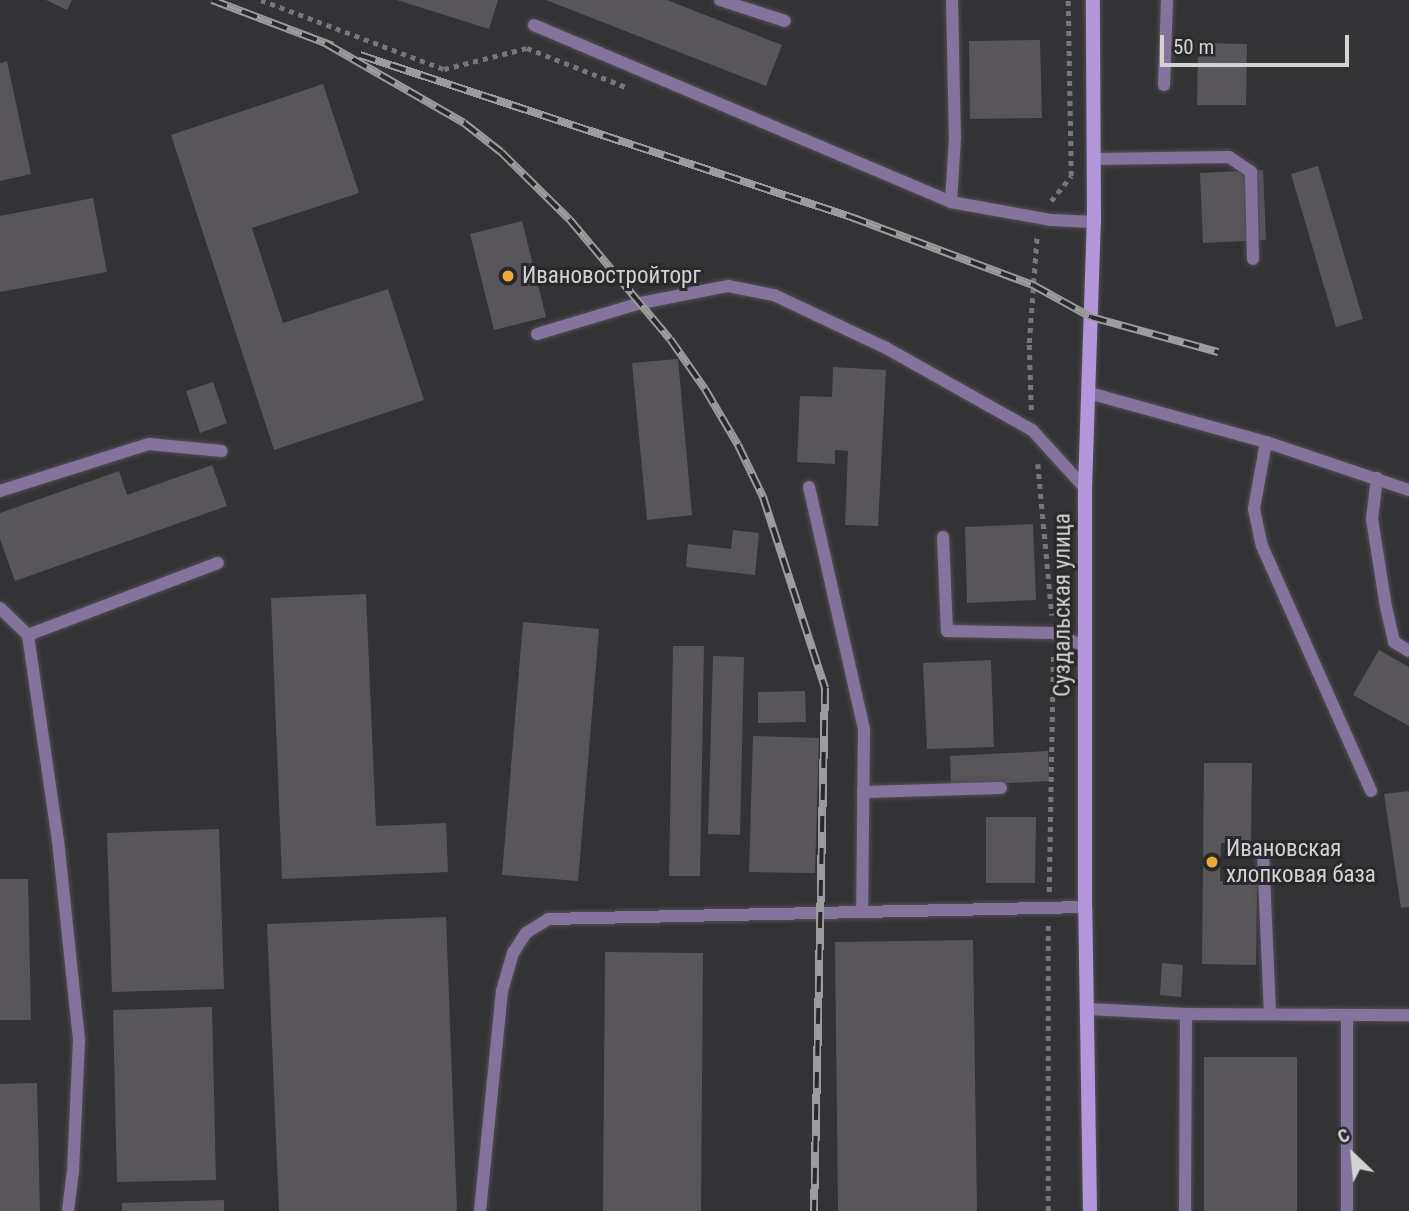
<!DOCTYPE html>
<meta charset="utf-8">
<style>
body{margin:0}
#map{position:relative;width:1409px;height:1211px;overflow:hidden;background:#333235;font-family:"Roboto Condensed",sans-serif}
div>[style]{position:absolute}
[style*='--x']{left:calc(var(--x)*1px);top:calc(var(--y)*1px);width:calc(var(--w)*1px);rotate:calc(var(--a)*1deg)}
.building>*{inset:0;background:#58565a}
.path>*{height:4.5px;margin-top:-2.25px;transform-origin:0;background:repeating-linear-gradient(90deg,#78787a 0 5px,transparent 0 10px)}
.roads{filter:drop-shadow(0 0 2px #504f52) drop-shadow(0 0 2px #504f52)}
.service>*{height:12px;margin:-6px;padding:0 6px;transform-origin:6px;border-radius:6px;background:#84739d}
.secondary>*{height:14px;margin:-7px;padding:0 7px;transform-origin:7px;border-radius:7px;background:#b297da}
.rail>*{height:8px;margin-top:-4px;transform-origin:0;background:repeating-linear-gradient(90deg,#29282b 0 16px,#9c9b9d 0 32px);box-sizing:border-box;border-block:2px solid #9c9b9d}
.dots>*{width:19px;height:19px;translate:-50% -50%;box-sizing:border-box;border:4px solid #29282b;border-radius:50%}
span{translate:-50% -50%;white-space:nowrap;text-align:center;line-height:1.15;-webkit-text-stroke:6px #29282b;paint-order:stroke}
.poi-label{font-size:23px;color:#d3d3d4}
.left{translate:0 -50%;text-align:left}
.street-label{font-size:23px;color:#d3d3d4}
.north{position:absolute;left:1318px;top:1120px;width:70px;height:70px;-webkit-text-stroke:5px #29282b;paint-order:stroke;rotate:334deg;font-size:19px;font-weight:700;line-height:28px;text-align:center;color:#d3d3d4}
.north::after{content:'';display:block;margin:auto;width:24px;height:32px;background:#d3d3d4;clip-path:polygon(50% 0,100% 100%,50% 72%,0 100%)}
.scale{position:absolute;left:1160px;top:35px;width:189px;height:32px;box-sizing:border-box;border:4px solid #d3d3d4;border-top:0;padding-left:9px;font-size:21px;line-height:24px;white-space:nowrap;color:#d3d3d4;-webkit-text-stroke:5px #29282b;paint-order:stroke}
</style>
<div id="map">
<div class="building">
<div style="clip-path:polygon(46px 0,72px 0,67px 10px)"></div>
<div style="clip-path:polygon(397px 0,498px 0,489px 29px)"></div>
<div style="clip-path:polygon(546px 0,667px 0,782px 45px,766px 86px)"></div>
<div style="clip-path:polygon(1040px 40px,1042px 118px,970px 119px,969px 41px)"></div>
<div style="clip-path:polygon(1198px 43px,1247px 44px,1246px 105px,1197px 105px)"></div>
<div style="clip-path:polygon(7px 61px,31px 174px,0 181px,0 63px)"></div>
<div style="clip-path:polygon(323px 84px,359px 193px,252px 228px,283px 323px,388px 289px,424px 400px,274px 450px,171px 135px)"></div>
<div style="clip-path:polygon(1318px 166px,1363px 319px,1336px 327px,1291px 174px)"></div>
<div style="clip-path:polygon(1263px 170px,1266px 240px,1203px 243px,1200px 173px)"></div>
<div style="clip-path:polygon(93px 198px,107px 272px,0 292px,0 216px)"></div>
<div style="clip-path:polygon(522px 221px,546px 317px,494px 330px,470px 234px)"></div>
<div style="clip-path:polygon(678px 359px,692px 515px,647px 520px,632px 363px)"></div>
<div style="clip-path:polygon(833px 367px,886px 370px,878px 526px,845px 525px,848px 451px,835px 450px,835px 464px,797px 462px,800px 396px,832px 397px)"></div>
<div style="clip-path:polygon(213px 382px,227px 423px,200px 433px,186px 391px)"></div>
<div style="clip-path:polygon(212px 465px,227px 506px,15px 581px,0 539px,0 513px,119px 471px,127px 495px)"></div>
<div style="clip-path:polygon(1033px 524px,1036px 600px,967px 603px,965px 527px)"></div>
<div style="clip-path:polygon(733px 530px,759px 533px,755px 575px,686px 567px,688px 544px,731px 549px)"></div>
<div style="clip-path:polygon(366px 594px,376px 826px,446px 823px,448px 872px,282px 879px,271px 598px)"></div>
<div style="clip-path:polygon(523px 622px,599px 629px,578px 881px,502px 875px)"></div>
<div style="clip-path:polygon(673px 646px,704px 646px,700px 876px,669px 876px)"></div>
<div style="clip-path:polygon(1379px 650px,1409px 667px,1409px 726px,1353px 695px)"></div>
<div style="clip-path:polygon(713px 656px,744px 657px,740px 835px,708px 834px)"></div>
<div style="clip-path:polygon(991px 660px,994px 747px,927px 749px,923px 663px)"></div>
<div style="clip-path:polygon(805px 691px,806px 722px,758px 723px,758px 692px)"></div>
<div style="clip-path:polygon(753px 736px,819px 738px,815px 873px,749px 872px)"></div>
<div style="clip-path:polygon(1048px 751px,1049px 781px,951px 786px,950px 756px)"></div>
<div style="clip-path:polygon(1204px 763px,1252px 763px,1251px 843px,1221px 843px,1220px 881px,1257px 882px,1256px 965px,1202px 964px)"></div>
<div style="clip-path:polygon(1409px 791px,1409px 907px,1401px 908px,1384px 794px)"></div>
<div style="clip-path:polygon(986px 817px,1036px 817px,1035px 883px,986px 883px)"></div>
<div style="clip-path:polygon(219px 829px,224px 989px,112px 992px,107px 833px)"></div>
<div style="clip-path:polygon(0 879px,28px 879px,31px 1020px,0 1020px)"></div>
<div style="clip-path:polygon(446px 917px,457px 1211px,279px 1211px,267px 924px)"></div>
<div style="clip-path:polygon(973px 940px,977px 1211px,838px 1211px,835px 942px)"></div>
<div style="clip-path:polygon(605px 952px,703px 953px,701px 1211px,603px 1211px)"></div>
<div style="clip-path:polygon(1162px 963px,1183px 965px,1181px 997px,1160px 995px)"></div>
<div style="clip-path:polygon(212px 1007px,216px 1180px,117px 1182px,113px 1010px)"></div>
<div style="clip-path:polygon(1204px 1057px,1297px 1057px,1297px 1211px,1204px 1211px)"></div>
<div style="clip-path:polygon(37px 1083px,40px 1211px,0 1211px,0 1084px)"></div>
<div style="clip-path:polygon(224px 1200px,224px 1211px,122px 1211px,122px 1203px)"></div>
</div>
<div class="path">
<div style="--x:261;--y:0;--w:196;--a:20.7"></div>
<div style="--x:444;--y:69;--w:86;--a:-14.2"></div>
<div style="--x:527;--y:48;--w:106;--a:21.5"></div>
<div style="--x:1051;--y:201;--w:32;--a:-51"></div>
<div style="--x:1071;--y:176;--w:176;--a:-91"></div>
<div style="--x:1031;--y:410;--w:67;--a:-91.7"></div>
<div style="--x:1029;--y:343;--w:109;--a:-85.8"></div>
<div style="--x:1038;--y:464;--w:152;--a:84.7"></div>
<div style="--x:1049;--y:892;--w:240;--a:-89"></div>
<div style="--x:1048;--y:1211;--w:286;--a:-90"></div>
</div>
<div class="roads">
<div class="service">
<div style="--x:720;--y:0;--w:68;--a:17.9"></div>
<div style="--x:952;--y:0;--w:138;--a:88.8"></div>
<div style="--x:955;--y:138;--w:64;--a:93.6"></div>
<div style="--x:951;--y:202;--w:102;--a:10.2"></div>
<div style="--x:1051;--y:220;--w:43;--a:2.7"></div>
<div style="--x:534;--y:25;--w:453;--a:23"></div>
<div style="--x:1164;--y:85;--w:85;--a:-88"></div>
<div style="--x:1093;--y:159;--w:136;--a:-0.8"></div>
<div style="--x:1229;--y:157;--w:27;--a:34"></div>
<div style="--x:1251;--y:172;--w:87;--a:88.7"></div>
<div style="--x:537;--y:334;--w:109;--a:-16.6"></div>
<div style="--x:641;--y:303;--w:89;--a:-11.1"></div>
<div style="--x:728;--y:286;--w:47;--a:11.1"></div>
<div style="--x:774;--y:295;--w:124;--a:25.3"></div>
<div style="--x:886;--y:348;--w:167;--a:29.3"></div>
<div style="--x:1032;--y:430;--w:79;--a:47.6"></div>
<div style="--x:1089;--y:393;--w:184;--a:15.5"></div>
<div style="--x:1266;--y:442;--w:151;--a:18.6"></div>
<div style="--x:1266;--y:442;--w:68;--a:100.2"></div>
<div style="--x:1254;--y:509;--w:38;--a:78"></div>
<div style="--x:1262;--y:546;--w:268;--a:66"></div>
<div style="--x:1377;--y:478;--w:41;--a:97"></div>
<div style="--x:1372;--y:519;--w:89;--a:81"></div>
<div style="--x:1386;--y:607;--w:36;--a:77"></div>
<div style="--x:1394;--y:642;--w:17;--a:31"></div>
<div style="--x:809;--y:487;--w:249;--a:77.2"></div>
<div style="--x:864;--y:730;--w:182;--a:90.6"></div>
<div style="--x:0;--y:491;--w:156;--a:-17.5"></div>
<div style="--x:149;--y:444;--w:73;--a:5.5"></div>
<div style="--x:943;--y:537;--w:94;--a:87.6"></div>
<div style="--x:947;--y:631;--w:106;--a:1.1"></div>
<div style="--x:1053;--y:633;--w:36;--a:23"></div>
<div style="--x:0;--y:608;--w:39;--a:44"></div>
<div style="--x:863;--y:792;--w:138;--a:-1.7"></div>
<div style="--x:1263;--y:853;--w:161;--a:87.5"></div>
<div style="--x:1088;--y:1009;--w:98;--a:2.9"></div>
<div style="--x:1186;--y:1014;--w:223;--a:0.3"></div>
<div style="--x:68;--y:1211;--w:39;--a:-83"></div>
<div style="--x:73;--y:1172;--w:132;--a:-87.4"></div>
<div style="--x:79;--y:1040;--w:200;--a:-96"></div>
<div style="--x:58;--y:841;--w:208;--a:-98.3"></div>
<div style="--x:28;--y:635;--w:203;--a:-20.8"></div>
<div style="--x:480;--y:1211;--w:221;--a:-84.3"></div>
<div style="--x:502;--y:991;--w:40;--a:-74"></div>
<div style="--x:513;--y:953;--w:24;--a:-57"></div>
<div style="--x:526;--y:933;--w:26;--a:-32"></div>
<div style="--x:548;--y:919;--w:537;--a:-1.28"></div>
<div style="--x:1185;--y:1211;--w:197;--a:-89.7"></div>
<div style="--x:1347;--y:1211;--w:196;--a:-90"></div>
</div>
<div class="secondary">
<div style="--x:1090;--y:1211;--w:304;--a:-90.9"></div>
<div style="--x:1085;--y:907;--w:419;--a:-90"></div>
<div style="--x:1085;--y:488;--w:266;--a:-88.1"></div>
<div style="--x:1094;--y:222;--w:222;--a:-90.3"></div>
</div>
</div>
<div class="rail">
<div style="--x:212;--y:0;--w:129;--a:20.8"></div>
<div style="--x:325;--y:43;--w:160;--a:29.9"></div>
<div style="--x:464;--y:123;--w:47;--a:38.1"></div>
<div style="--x:501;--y:152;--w:97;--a:44.6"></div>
<div style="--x:570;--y:220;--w:155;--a:50"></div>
<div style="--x:670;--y:339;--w:61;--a:55"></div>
<div style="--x:705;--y:389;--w:65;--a:59.5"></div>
<div style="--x:738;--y:445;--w:58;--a:64.3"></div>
<div style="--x:763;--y:497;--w:201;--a:72"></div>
<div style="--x:825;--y:688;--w:523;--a:91.2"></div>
<div style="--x:360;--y:55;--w:517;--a:18.26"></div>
<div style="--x:851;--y:217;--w:194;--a:20.5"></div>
<div style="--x:1033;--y:285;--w:66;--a:28.9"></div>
<div style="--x:1091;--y:317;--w:132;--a:15.4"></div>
</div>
<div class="dots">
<div style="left:508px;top:276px;background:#eba93a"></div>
<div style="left:1212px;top:862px;background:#eba93a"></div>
</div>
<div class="poi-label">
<span class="left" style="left:522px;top:276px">Ивановостройторг</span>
<span class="left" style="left:1226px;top:862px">Ивановская<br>хлопковая база</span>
</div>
<div class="street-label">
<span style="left:1063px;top:605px;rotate:-90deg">Суздальская улица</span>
</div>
<div class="north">С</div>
<div class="scale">50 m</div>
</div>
